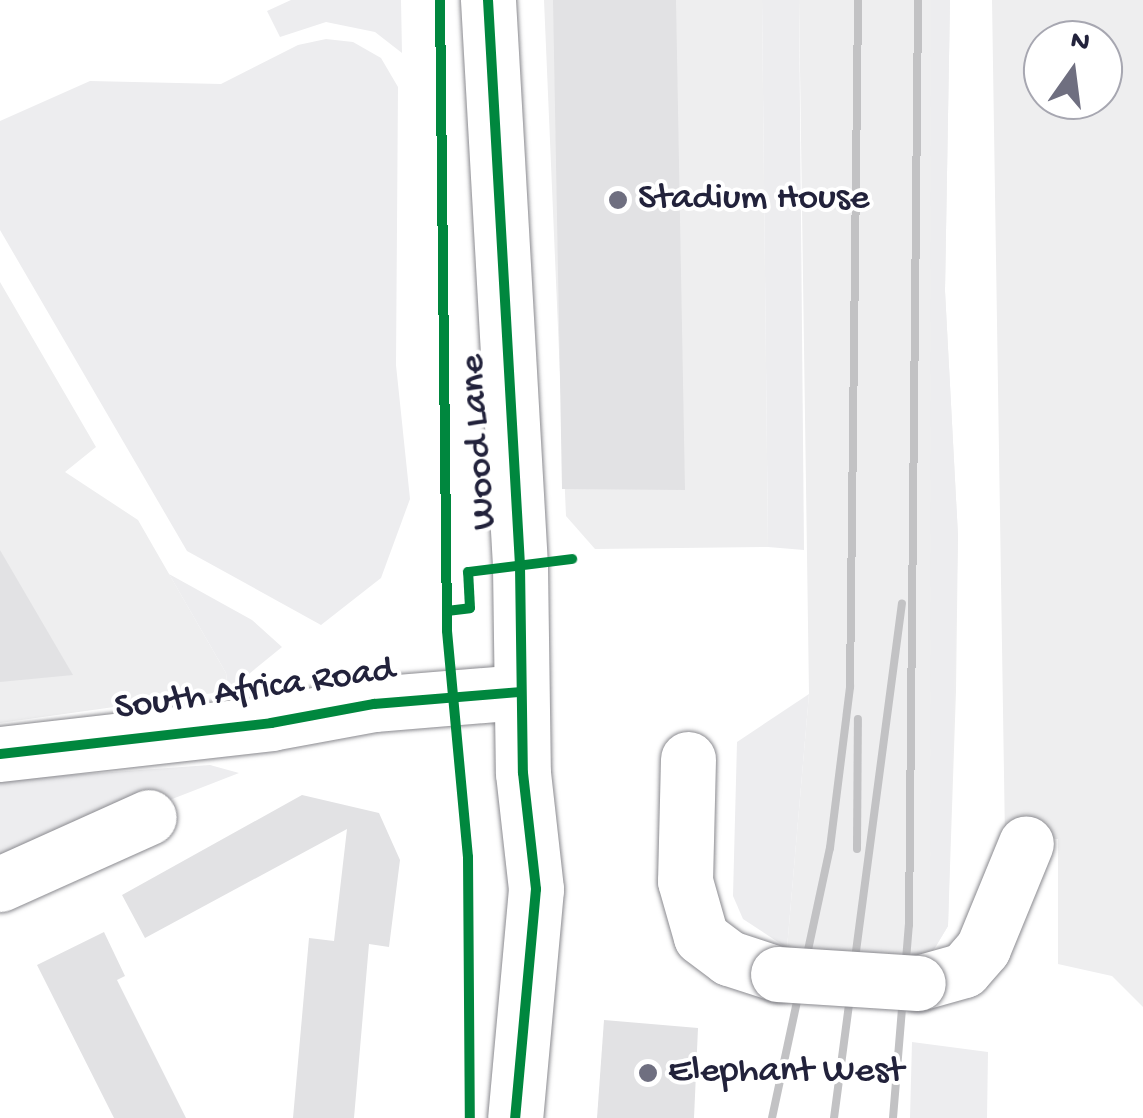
<!DOCTYPE html>
<style>
body{margin:0}
#map{position:relative;width:1143px;height:1118px;overflow:hidden;background:#fff;font-family:"Gochi Hand",sans-serif}
div>[style]{position:absolute}
[style*='--x']{left:calc(var(--x)*1px);top:calc(var(--y)*1px);width:calc(var(--w)*1px);rotate:calc(var(--a)*1deg)}
.built>*{inset:0;background:#eeeeef}
.green>*{inset:0;background:#ededef}
.building>*{inset:0;background:#e2e2e4}
.roads{filter:drop-shadow(0 0 2px #8a8a8f) drop-shadow(0 0 2px #8a8a8f)}
.minor>*{height:55px;margin:-27.5px;padding:0 27.5px;transform-origin:27.5px;border-radius:27.5px;background:#fff}
.major>*{height:55px;margin:-27.5px;padding:0 27.5px;transform-origin:27.5px;border-radius:27.5px;background:#fff}
.rail>*{height:8px;margin:-4px;padding:0 4px;transform-origin:4px;border-radius:4px;background:#c2c2c4}
.bridges{filter:drop-shadow(0 0 2px #8a8a8f) drop-shadow(0 0 2px #8a8a8f)}
.minor-bridge>*{height:55px;margin:-27.5px;padding:0 27.5px;transform-origin:27.5px;border-radius:27.5px;background:#fff}
.cycleway>*{height:10px;margin:-5px;padding:0 5px;transform-origin:5px;border-radius:5px;background:#00873e}
.dots>*{width:28px;height:28px;translate:-50% -50%;box-sizing:border-box;border:5px solid #fff;border-radius:50%}
span{translate:-50% -50%;white-space:nowrap;text-align:center;line-height:1.15;-webkit-text-stroke:8px #fff;paint-order:stroke}
.poi-label{font-size:38px;color:#22223b}
.left{translate:0 -50%;text-align:left}
.street-label{font-size:38px;color:#22223b}
.north{position:absolute;left:1023px;top:20px;width:100px;height:100px;box-sizing:border-box;background:#fff;border:2px solid #a7a7b1;border-radius:50%;rotate:14deg;font-size:28px;font-weight:700;line-height:40px;text-align:center;color:#22223b}
.north::after{content:'';display:block;margin:auto;width:35px;height:45px;background:#6f6f80;clip-path:polygon(50% 0,100% 100%,50% 72%,0 100%)}
</style>
<div id="map">
<div class="built">
<div style="clip-path:polygon(544px 0,762px 0,768px 547px,595px 549px,566px 516px)"></div>
<div style="clip-path:polygon(799px 0,950px 0,945px 291px,958px 536px,956px 691px,948px 926px,930px 956px,787px 948px,809px 694px)"></div>
<div style="clip-path:polygon(evenodd,992px 0,1143px 0,1143px 1007px,1112px 976px,1058px 964px,1058px 839px,1005px 839px,992px 0,1043px 40px,1103px 40px,1103px 100px,1043px 100px,1043px 40px)"></div>
<div style="clip-path:polygon(0 282px,96px 447px,65px 472px,138px 520px,226px 673px,228px 691px,0 723px)"></div>
</div>
<div class="green">
<div style="clip-path:polygon(291px 0,401px 0,402px 53px,375px 32px,326px 22px,280px 37px,267px 11px)"></div>
<div style="clip-path:polygon(762px 0,799px 0,804px 550px,768px 547px)"></div>
<div style="clip-path:polygon(931px 0,950px 0,945px 291px,958px 536px,948px 926px,930px 956px)"></div>
<div style="clip-path:polygon(326px 39px,353px 42px,381px 58px,398px 87px,396px 365px,410px 499px,381px 578px,321px 625px,187px 551px,0 230px,0 121px,90px 81px,221px 84px,298px 45px)"></div>
<div style="clip-path:polygon(169px 574px,252px 620px,282px 647px,228px 691px,226px 673px)"></div>
<div style="clip-path:polygon(809px 694px,787px 948px,743px 919px,733px 896px,737px 742px)"></div>
<div style="clip-path:polygon(210px 765px,239px 773px,0 866px,0 780px)"></div>
<div style="clip-path:polygon(912px 1042px,988px 1052px,987px 1118px,910px 1118px)"></div>
</div>
<div class="building">
<div style="clip-path:polygon(553px 0,676px 0,685px 490px,562px 489px)"></div>
<div style="clip-path:polygon(0 550px,73px 675px,0 682px)"></div>
<div style="clip-path:polygon(302px 795px,379px 813px,400px 860px,389px 947px,369px 944px,354px 1118px,293px 1118px,309px 938px,334px 941px,347px 829px,145px 938px,122px 895px)"></div>
<div style="clip-path:polygon(104px 932px,125px 976px,117px 980px,186px 1118px,114px 1118px,37px 965px)"></div>
<div style="clip-path:polygon(604px 1020px,698px 1028px,694px 1118px,597px 1118px)"></div>
</div>
<div class="roads">
<div class="minor">
<div style="--x:0;--y:754;--w:273;--a:-6.5"></div>
<div style="--x:271;--y:723;--w:105;--a:-10.5"></div>
<div style="--x:374;--y:704;--w:145;--a:-4.7"></div>
<div style="--x:688;--y:759;--w:122;--a:91.4"></div>
<div style="--x:685;--y:881;--w:58;--a:74.1"></div>
<div style="--x:701;--y:937;--w:35;--a:37"></div>
<div style="--x:729;--y:958;--w:52;--a:18.1"></div>
<div style="--x:0;--y:884;--w:163;--a:-24.2"></div>
<div style="--x:918;--y:983;--w:48;--a:-15.8"></div>
<div style="--x:964;--y:970;--w:29;--a:-49"></div>
<div style="--x:983;--y:948;--w:113;--a:-67.7"></div>
</div>
<div class="major">
<div style="--x:488;--y:0;--w:567;--a:86.76"></div>
<div style="--x:520;--y:566;--w:207;--a:89.2"></div>
<div style="--x:523;--y:773;--w:117;--a:83.6"></div>
<div style="--x:536;--y:889;--w:230;--a:95.2"></div>
</div>
</div>
<div class="rail">
<div style="--x:857;--y:849;--w:130;--a:-89.6"></div>
<div style="--x:772;--y:1118;--w:276;--a:-77.9"></div>
<div style="--x:830;--y:848;--w:162;--a:-82.9"></div>
<div style="--x:850;--y:687;--w:687;--a:-89.33"></div>
<div style="--x:834;--y:1118;--w:519;--a:-82.48"></div>
<div style="--x:893;--y:1118;--w:194;--a:-85.3"></div>
<div style="--x:909;--y:925;--w:925;--a:-89.44"></div>
</div>
<div class="bridges">
<div class="minor-bridge">
<div style="--x:778;--y:974;--w:140;--a:3.7"></div>
</div>
</div>
<div class="cycleway">
<div style="--x:440;--y:0;--w:631;--a:89.36"></div>
<div style="--x:447;--y:631;--w:227;--a:84.7"></div>
<div style="--x:468;--y:857;--w:261;--a:89.6"></div>
<div style="--x:488;--y:0;--w:567;--a:86.76"></div>
<div style="--x:520;--y:566;--w:207;--a:89.2"></div>
<div style="--x:523;--y:773;--w:117;--a:83.6"></div>
<div style="--x:536;--y:889;--w:230;--a:95.2"></div>
<div style="--x:447;--y:611;--w:23;--a:-7"></div>
<div style="--x:470;--y:608;--w:36;--a:-93"></div>
<div style="--x:468;--y:572;--w:105;--a:-7.1"></div>
<div style="--x:0;--y:754;--w:273;--a:-6.5"></div>
<div style="--x:271;--y:723;--w:105;--a:-10.5"></div>
<div style="--x:374;--y:704;--w:145;--a:-4.7"></div>
</div>
<div class="dots">
<div style="left:618px;top:200px;background:#6f6f80"></div>
<div style="left:648px;top:1073px;background:#6f6f80"></div>
</div>
<div class="poi-label">
<span class="left" style="left:638px;top:200px">Stadium House</span>
<span class="left" style="left:668px;top:1073px">Elephant West</span>
</div>
<div class="street-label">
<span style="left:480px;top:442px;rotate:-94deg">Wood Lane</span>
<span style="left:255px;top:691px;rotate:-8deg">South Africa Road</span>
</div>
<div class="north">N</div>
</div>
